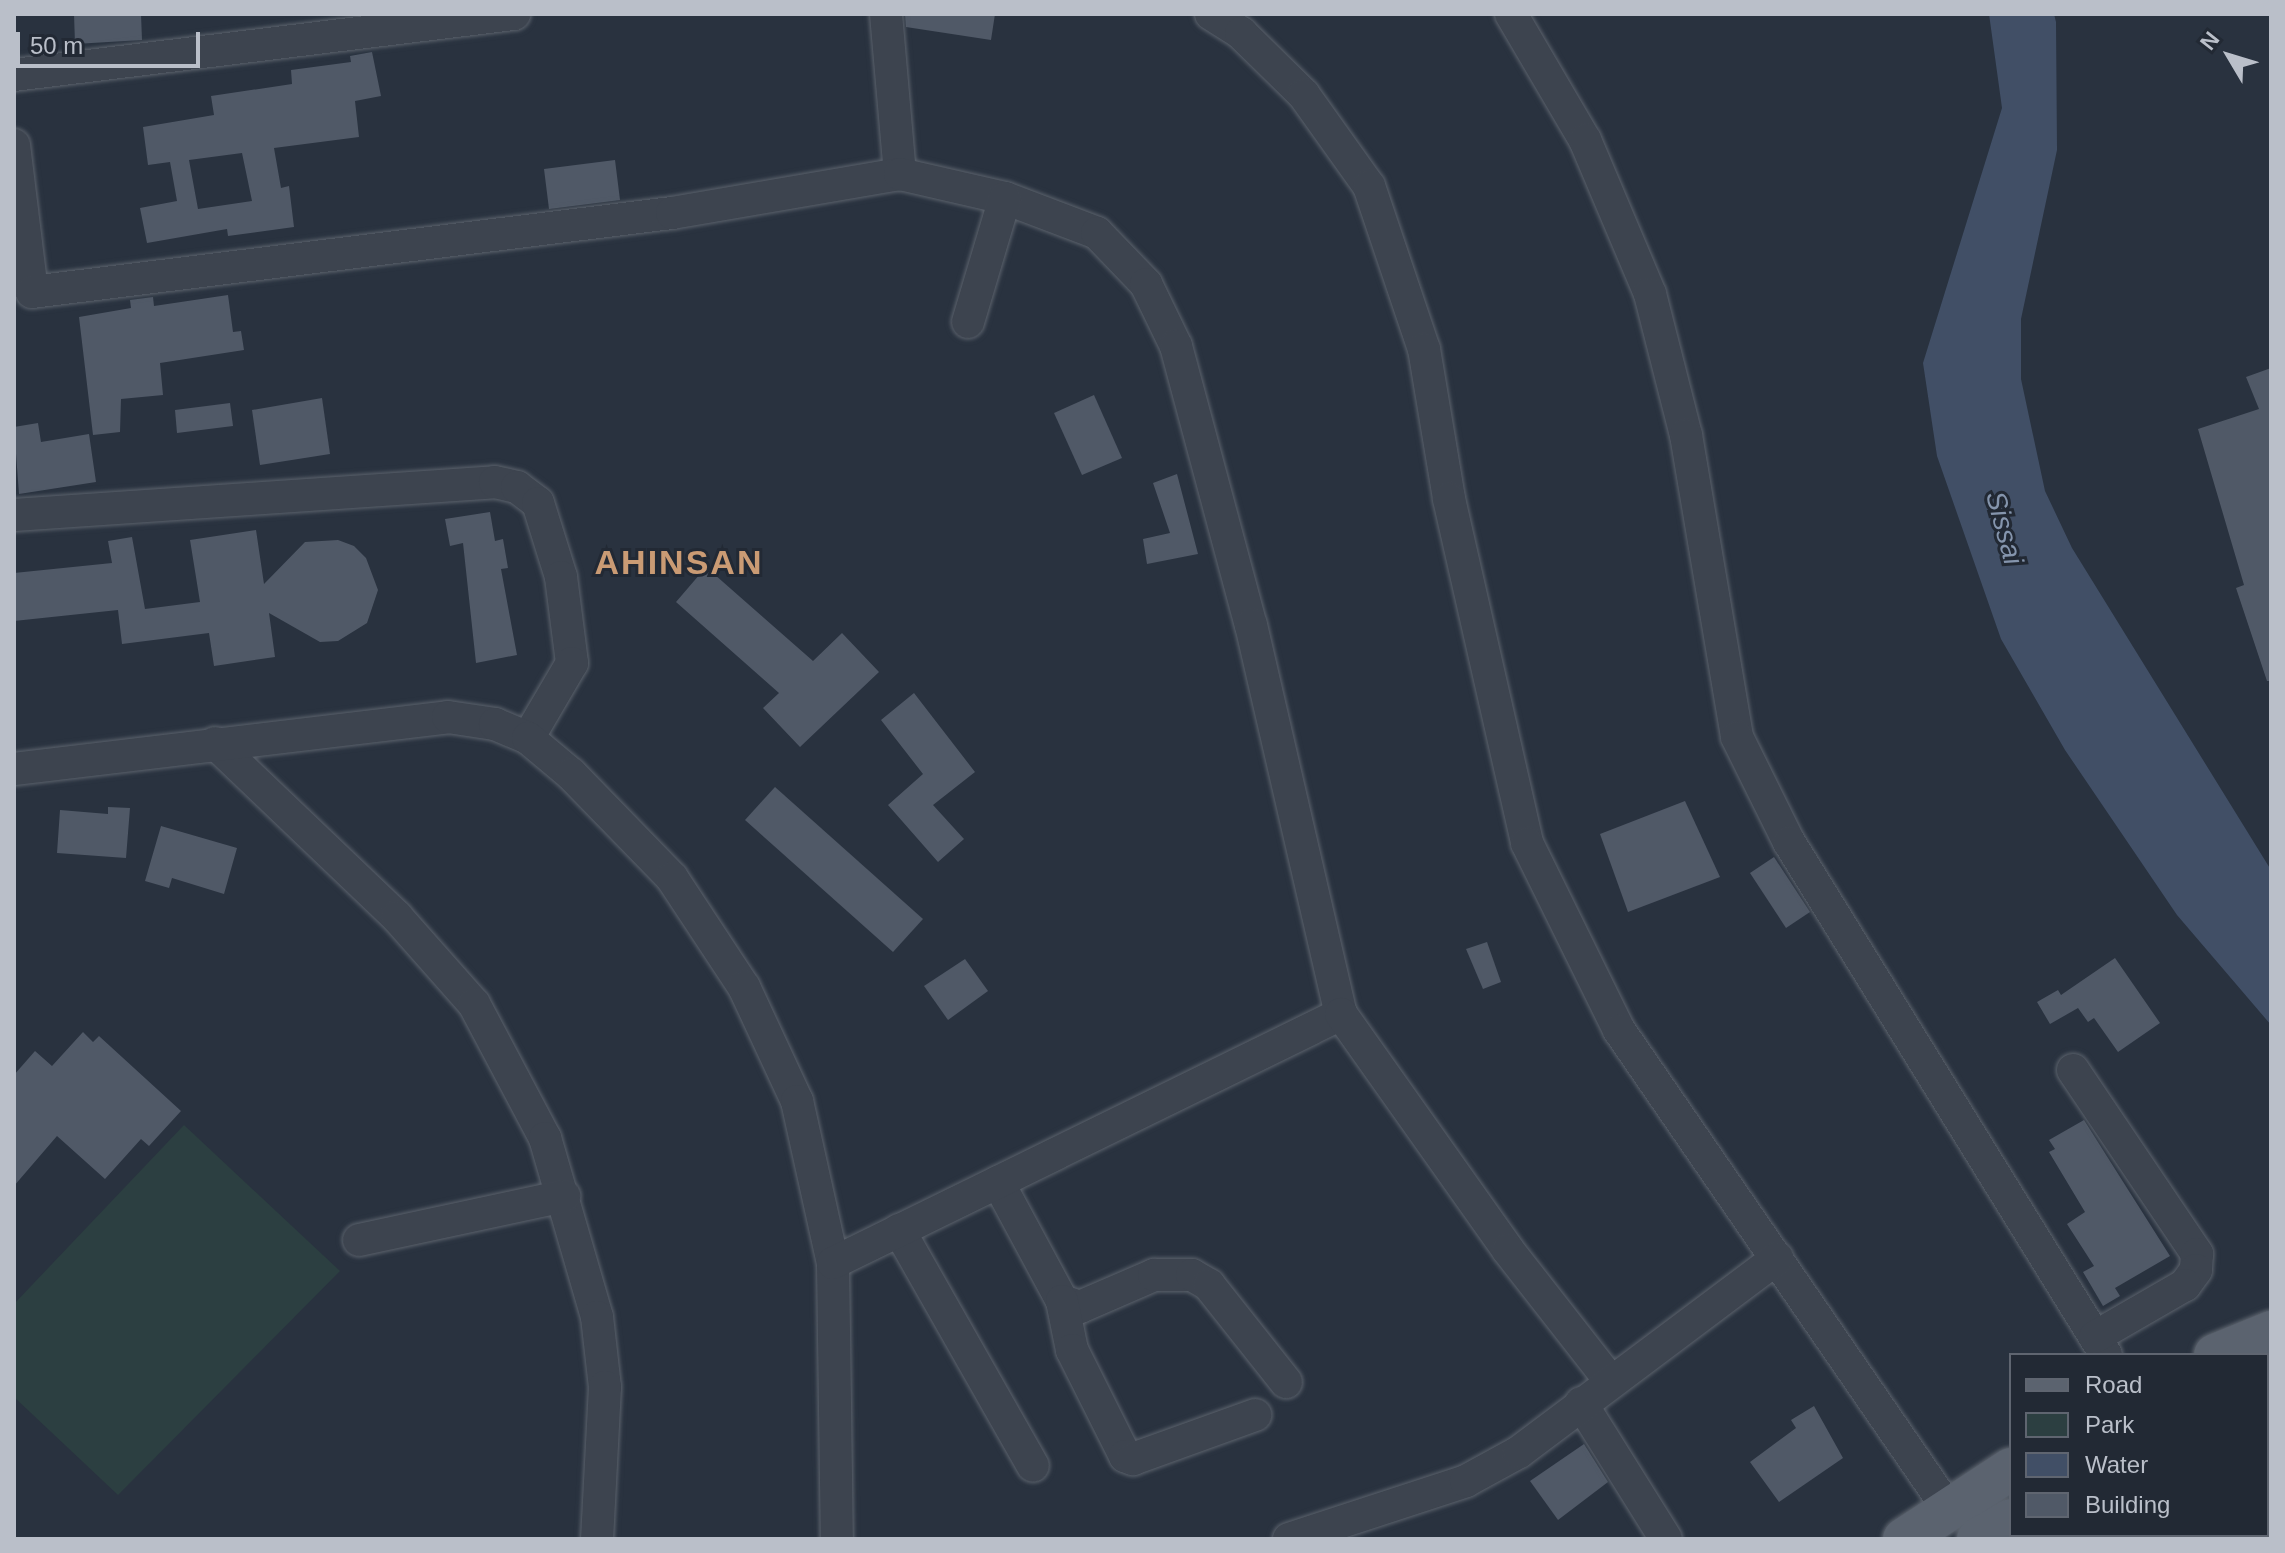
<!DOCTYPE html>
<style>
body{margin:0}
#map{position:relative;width:2285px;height:1553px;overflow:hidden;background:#29323f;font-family:Arial,sans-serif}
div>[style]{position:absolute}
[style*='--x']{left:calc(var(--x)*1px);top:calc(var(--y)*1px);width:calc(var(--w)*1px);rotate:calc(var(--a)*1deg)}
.green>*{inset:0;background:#2c3f41}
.water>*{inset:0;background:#414f66}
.building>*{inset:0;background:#505967}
.roads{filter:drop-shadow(0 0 2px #5b626c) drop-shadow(0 0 2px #5b626c)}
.minor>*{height:32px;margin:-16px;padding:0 16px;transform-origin:16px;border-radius:16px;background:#3d444f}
.major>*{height:42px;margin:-21px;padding:0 21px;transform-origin:21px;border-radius:21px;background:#5b636f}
span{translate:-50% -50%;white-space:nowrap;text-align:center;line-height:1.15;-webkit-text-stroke:6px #222934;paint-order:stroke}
.water-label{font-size:28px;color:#8595ad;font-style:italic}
.district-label{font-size:34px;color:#ca9b74;font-weight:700;letter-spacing:2px}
.frame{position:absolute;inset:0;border:16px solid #babfc9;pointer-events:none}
.legend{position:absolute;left:2009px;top:1353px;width:260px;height:184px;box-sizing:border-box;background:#222934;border:2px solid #5f6570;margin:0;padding:10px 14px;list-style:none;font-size:24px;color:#babfc9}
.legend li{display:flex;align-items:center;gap:16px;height:40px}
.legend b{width:40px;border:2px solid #5f6570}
.north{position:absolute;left:2189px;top:16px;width:80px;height:80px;-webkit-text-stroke:6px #222934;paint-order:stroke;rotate:308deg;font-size:22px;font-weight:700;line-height:32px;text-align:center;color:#babfc9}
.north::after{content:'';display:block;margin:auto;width:28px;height:36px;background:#babfc9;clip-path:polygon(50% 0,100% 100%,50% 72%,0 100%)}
.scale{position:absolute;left:16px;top:32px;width:184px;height:36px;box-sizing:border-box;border:4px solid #babfc9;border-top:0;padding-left:10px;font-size:24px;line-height:28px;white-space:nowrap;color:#babfc9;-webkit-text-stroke:6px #222934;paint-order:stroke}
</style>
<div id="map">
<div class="green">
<div style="clip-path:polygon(184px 1125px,340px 1271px,118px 1495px,14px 1397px,14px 1304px)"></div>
</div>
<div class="water">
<div style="clip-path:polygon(1989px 14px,2054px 14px,2056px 22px,2057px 150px,2021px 319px,2021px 379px,2045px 491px,2072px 548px,2271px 870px,2271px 1025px,2177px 915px,2065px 750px,2001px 639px,1937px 456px,1923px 363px,2002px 108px)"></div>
</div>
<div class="building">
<div style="clip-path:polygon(74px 14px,141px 14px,142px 40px,75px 44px)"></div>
<div style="clip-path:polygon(905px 14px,995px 14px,991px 40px,906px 27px)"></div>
<div style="clip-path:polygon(evenodd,372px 52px,381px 96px,355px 101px,359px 137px,274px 148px,281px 188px,289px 186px,294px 227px,228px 236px,227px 229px,147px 243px,140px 208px,177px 201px,170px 162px,148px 165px,143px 127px,214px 115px,211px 96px,292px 84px,291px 70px,351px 62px,350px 56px,372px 52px,242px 153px,252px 201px,198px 209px,189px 160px,242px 153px)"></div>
<div style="clip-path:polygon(615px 160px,620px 200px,549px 209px,544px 169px)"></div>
<div style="clip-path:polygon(228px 295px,233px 332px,241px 331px,244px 350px,160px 363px,163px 395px,121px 399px,120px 432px,93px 435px,79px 317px,131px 308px,130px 300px,153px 297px,154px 306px)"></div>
<div style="clip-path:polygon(2271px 368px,2271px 681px,2267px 681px,2236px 588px,2244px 585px,2198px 429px,2259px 409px,2246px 377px)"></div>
<div style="clip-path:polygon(1094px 395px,1122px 458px,1082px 475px,1054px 413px)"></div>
<div style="clip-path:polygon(322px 398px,330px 454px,260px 465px,252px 410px)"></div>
<div style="clip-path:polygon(230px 403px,233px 426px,177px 433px,175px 410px)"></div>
<div style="clip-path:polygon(38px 423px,41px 442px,89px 434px,96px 482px,19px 494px,14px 427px)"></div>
<div style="clip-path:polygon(1177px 474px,1198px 554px,1147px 564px,1143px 539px,1170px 533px,1153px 483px)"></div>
<div style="clip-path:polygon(490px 512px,495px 541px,503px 539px,508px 568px,501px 569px,517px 655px,476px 663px,463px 543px,450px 546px,445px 519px)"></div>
<div style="clip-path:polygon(256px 530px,264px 584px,305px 542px,338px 540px,354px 546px,366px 558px,378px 590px,367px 623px,338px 641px,320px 642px,269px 613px,275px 657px,214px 666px,209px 633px,122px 644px,118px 610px,14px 621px,14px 573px,112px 563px,108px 541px,132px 537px,145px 609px,200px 602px,190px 540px)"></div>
<div style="clip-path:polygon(706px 567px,813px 661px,842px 633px,879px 672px,800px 747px,763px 708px,779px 693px,676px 602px)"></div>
<div style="clip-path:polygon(914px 693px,975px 772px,933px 805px,964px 839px,938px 862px,888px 805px,923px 774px,881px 720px)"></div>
<div style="clip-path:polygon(775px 787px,923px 919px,893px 952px,745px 820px)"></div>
<div style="clip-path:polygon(1685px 801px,1720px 877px,1628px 912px,1600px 834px)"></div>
<div style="clip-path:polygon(108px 807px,130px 808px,126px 858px,57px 853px,60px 810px,108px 814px)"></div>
<div style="clip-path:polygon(161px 826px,237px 848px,224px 894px,172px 878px,169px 888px,145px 881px)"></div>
<div style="clip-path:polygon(1774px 857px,1810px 912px,1786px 928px,1750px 873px)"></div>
<div style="clip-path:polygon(1487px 942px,1501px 982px,1483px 989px,1466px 949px)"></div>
<div style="clip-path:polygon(2115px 958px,2160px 1023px,2118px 1052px,2094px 1018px,2088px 1022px,2078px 1008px,2050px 1024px,2037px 1002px,2058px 990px,2061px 995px)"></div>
<div style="clip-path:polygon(965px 959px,988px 991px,948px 1020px,924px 986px)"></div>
<div style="clip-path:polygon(83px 1032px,93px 1042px,99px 1036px,181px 1111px,149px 1146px,141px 1139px,105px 1179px,57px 1136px,14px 1186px,14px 1075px,35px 1051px,52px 1066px)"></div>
<div style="clip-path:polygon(2084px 1120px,2170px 1256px,2115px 1288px,2120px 1296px,2103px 1306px,2083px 1272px,2094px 1266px,2067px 1224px,2085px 1212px,2049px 1152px,2055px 1149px,2049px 1140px)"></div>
<div style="clip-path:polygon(1814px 1406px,1843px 1458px,1779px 1502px,1750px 1462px,1796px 1428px,1791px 1420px)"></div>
<div style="clip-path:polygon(1584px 1444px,1608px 1482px,1558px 1520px,1530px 1481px)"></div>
</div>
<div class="roads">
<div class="minor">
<div style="--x:886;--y:14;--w:161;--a:85"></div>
<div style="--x:1211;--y:14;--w:36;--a:32"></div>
<div style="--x:1241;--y:33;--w:88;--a:44.5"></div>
<div style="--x:1304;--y:95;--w:112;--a:54.5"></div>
<div style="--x:1369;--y:186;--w:172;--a:71.4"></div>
<div style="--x:1424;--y:349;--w:152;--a:80.5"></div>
<div style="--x:1449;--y:499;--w:353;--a:77.2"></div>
<div style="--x:1527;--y:843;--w:208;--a:63.8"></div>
<div style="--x:1619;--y:1030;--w:582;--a:55.49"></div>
<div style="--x:1511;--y:14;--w:146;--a:59.6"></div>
<div style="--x:1585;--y:140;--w:167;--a:67.1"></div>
<div style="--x:1650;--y:294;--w:146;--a:75.7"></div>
<div style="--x:1686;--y:435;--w:306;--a:80.4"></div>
<div style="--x:1737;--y:737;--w:117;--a:63.7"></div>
<div style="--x:1789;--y:842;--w:603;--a:58.29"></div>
<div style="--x:14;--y:75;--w:504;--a:-6.96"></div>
<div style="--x:14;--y:145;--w:148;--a:83"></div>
<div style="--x:32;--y:292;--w:645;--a:-7.04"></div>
<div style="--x:672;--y:213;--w:231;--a:-9.7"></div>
<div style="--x:900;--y:174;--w:108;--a:12.9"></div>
<div style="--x:1005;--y:198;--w:98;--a:20.8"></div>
<div style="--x:1097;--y:233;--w:71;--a:46.1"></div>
<div style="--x:1146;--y:284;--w:69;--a:64.2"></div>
<div style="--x:1176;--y:346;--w:289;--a:75"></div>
<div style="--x:1251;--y:625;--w:399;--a:77"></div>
<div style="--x:968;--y:322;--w:129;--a:-73.4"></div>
<div style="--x:14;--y:515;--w:482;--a:-3.9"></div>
<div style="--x:495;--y:482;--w:23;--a:13"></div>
<div style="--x:517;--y:487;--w:26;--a:37"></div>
<div style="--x:538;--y:503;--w:77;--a:72.7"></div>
<div style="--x:561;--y:577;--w:87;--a:82.7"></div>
<div style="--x:572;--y:663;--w:87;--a:120.4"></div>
<div style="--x:215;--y:743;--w:252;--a:43.7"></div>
<div style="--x:397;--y:917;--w:116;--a:48.5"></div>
<div style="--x:474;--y:1004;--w:152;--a:62.1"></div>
<div style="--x:545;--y:1138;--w:186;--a:73.8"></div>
<div style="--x:597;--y:1317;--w:70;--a:83.5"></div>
<div style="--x:605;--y:1387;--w:152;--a:93"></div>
<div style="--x:14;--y:769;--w:437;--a:-6.8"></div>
<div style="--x:448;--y:717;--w:48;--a:8.5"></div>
<div style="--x:495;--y:724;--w:36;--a:23"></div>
<div style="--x:528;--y:738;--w:56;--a:39.9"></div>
<div style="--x:571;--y:774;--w:145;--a:45.8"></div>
<div style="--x:672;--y:878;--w:131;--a:56.6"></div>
<div style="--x:744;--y:987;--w:126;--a:65.1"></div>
<div style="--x:797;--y:1101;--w:166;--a:77.5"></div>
<div style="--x:833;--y:1263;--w:276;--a:89.2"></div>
<div style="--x:2073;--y:1070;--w:222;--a:56"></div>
<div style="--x:2197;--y:1254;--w:16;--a:94"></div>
<div style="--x:2196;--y:1270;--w:19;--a:126"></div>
<div style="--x:2185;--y:1285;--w:104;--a:150"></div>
<div style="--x:998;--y:1182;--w:135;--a:61.7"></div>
<div style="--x:1062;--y:1301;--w:19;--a:18"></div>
<div style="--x:1080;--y:1307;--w:81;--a:-23.4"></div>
<div style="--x:1154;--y:1275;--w:38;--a:0"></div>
<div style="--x:1192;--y:1275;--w:20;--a:30"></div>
<div style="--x:1209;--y:1285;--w:124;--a:51.6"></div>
<div style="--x:899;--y:1230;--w:271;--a:60.4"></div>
<div style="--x:359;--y:1240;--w:210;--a:-12.1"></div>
<div style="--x:833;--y:1263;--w:566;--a:-26.11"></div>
<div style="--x:1341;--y:1014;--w:289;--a:54.7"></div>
<div style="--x:1508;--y:1250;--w:167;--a:52"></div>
<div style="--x:1062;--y:1301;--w:50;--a:78.5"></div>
<div style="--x:1072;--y:1350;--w:119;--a:63.4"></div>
<div style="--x:1125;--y:1456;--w:9;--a:21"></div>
<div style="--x:1133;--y:1459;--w:130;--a:-19.8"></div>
<div style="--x:1581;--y:1403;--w:160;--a:58"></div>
<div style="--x:1289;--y:1539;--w:186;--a:-18.1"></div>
<div style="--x:1466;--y:1481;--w:60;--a:-28.7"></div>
<div style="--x:1519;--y:1452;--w:323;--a:-36.9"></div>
</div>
<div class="major">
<div style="--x:2215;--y:1355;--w:61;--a:-22.3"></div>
<div style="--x:2267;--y:1395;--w:4;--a:-14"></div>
<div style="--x:1904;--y:1539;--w:128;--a:-33.2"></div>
<div style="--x:1978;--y:1539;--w:38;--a:-30"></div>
</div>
</div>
<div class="water-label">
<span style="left:2004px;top:528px;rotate:75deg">Sissai</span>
</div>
<div class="district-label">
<span style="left:679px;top:563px">AHINSAN</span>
</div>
<div class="frame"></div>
<ul class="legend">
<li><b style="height:10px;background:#5b636f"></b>Road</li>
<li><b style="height:22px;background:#2c3f41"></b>Park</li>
<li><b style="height:22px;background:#414f66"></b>Water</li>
<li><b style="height:22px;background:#505967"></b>Building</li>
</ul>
<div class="north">N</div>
<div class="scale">50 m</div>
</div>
